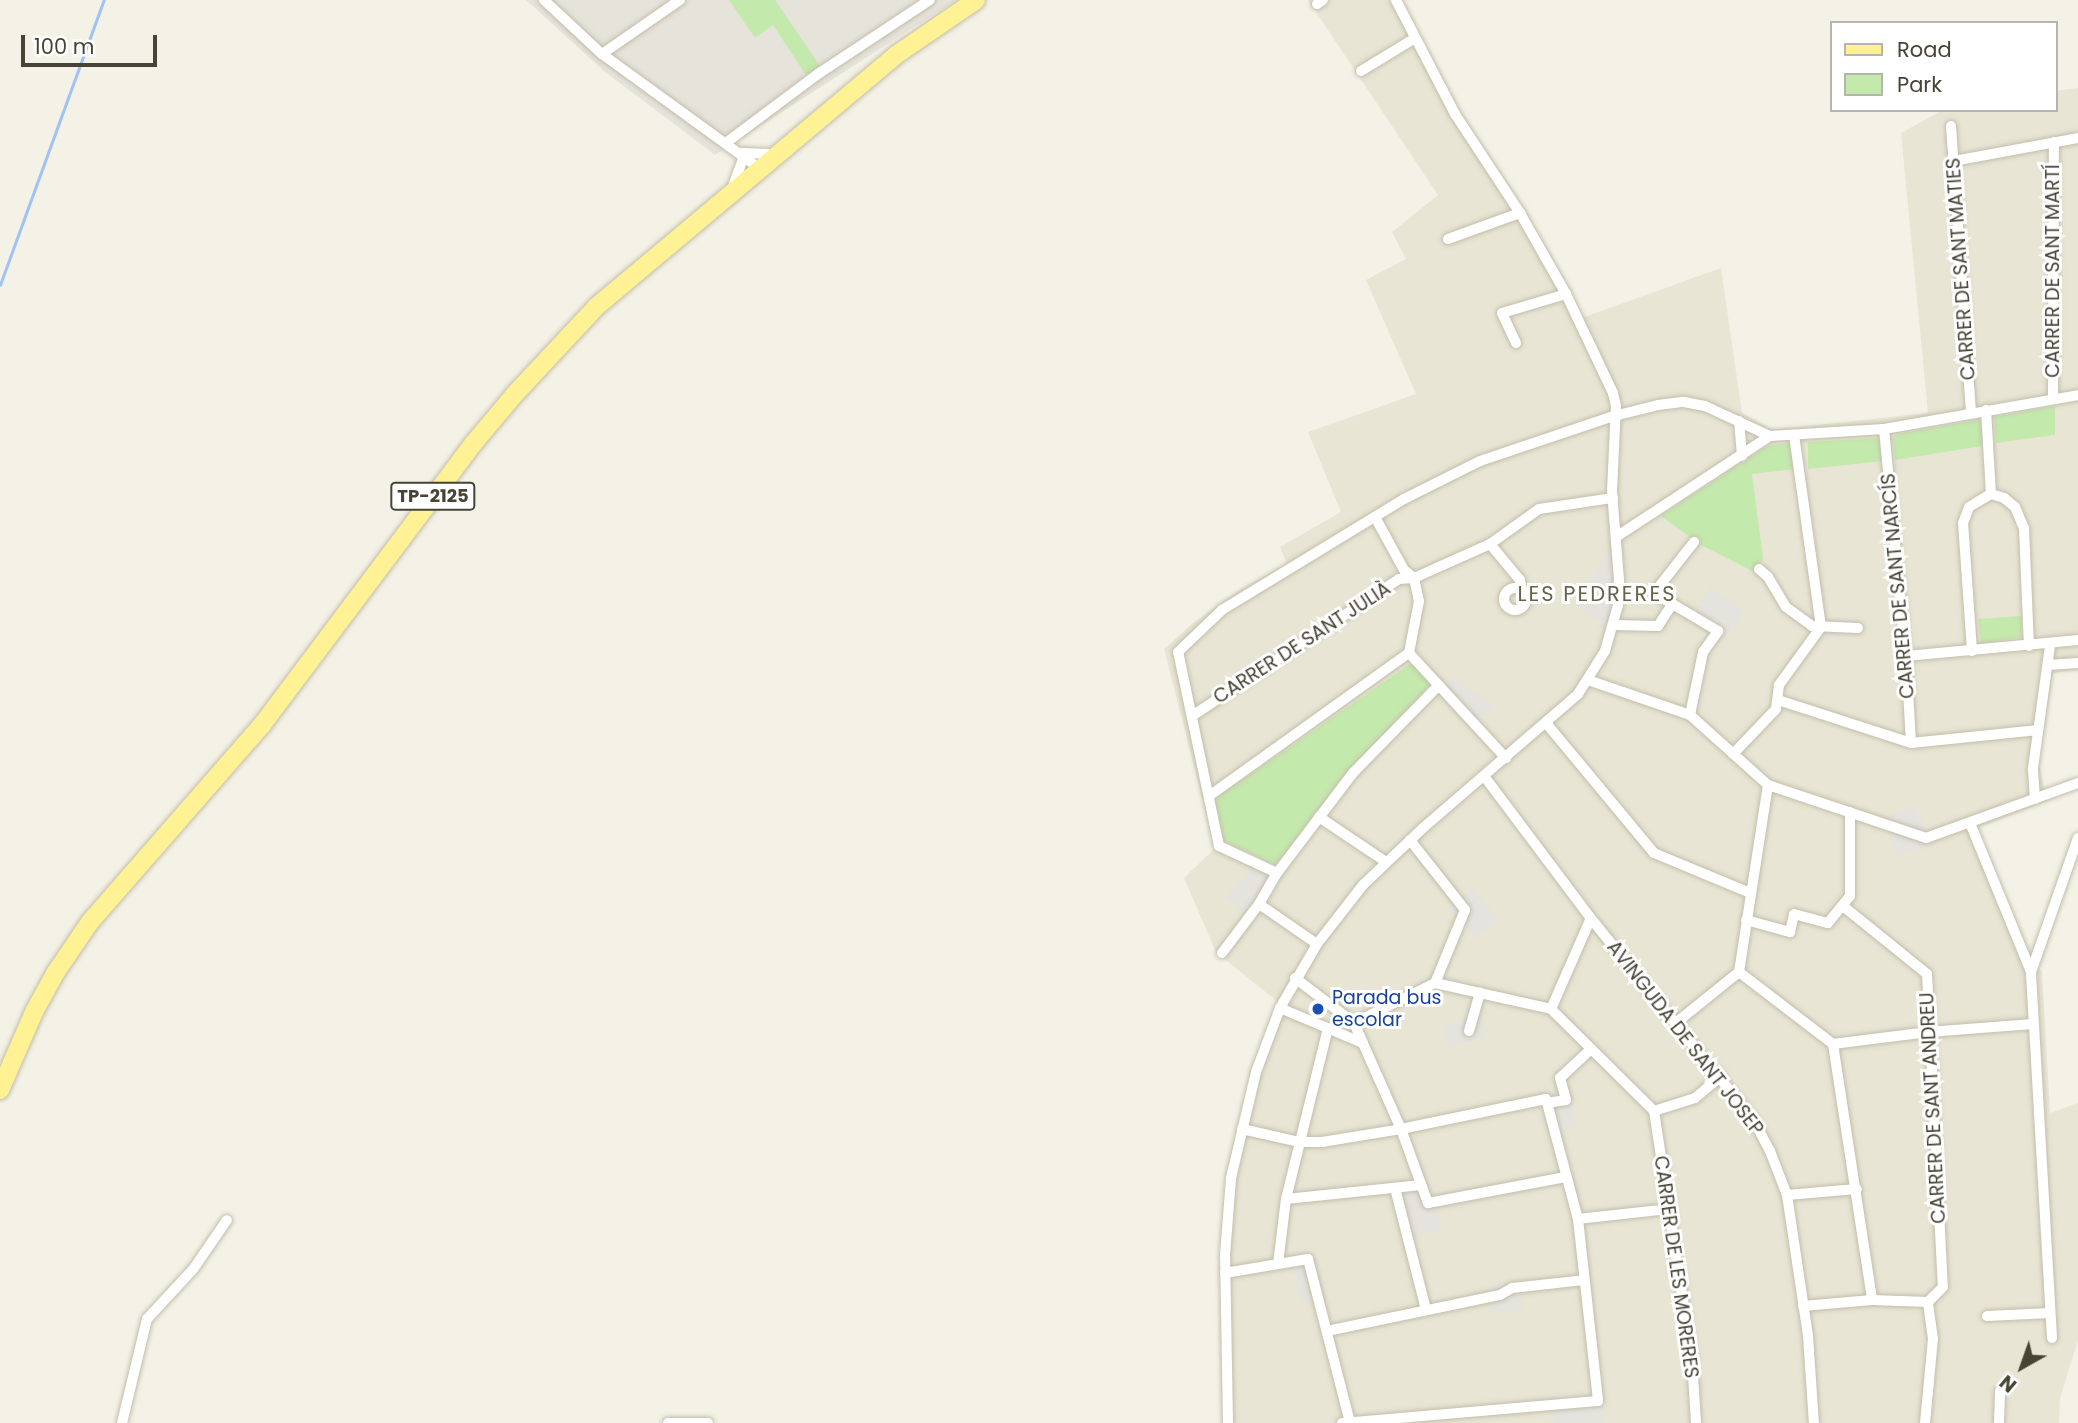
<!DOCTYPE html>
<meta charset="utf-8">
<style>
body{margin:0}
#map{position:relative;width:2078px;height:1423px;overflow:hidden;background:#f4f2e6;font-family:Poppins,sans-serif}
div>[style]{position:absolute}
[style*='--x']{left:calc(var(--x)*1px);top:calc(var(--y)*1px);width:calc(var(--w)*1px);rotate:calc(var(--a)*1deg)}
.residential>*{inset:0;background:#e8e5d4}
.industrial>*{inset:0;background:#e6e3db}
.green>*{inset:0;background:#c4e9ad}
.parking>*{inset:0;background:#e4e3de}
.stream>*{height:2.5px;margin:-1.25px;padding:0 1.25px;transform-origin:1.25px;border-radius:1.25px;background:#a0c3f3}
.roads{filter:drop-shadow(0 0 2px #c2beab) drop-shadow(0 0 2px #c2beab)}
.minor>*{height:10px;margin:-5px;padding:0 5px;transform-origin:5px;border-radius:5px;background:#fff}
.minor>.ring{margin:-5px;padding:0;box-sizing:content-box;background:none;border:10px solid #fff;border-radius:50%}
.primary>*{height:18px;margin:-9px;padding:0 9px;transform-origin:9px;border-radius:9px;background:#fff294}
.dots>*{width:19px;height:19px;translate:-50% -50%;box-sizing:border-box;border:4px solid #fff;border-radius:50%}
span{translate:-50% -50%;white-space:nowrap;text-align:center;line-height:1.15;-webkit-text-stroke:6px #fff;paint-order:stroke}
.shield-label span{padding:2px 5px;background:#fff;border:2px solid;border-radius:5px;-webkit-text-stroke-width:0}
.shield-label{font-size:18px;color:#474335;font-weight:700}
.street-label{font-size:19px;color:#474335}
.transit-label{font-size:19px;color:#164399}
.left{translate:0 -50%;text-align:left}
.neighbourhood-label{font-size:21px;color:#6a634c;letter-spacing:2px}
.legend{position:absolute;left:1830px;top:21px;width:228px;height:91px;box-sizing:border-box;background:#fff;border:2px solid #b5b4ae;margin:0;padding:9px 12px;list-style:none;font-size:21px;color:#474335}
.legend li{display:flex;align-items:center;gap:14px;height:35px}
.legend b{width:35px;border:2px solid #b5b4ae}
.north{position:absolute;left:1987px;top:1332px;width:70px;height:70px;-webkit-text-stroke:5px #fff;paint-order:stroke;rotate:220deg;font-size:19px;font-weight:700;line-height:28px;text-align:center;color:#474335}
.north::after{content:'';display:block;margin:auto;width:24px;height:32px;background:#474335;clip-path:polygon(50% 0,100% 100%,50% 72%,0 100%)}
.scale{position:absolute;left:21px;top:35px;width:136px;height:32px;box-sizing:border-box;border:4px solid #474335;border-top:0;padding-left:9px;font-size:21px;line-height:24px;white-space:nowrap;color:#474335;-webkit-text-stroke:5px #fff;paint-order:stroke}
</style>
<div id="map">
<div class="residential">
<div style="clip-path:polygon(1308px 0,1389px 0,1474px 148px,1579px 319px,1721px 268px,1742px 413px,1772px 430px,1928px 413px,1901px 133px,1943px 110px,2055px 110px,2055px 91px,2078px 88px,2078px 670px,2053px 673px,2039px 763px,2047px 801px,1976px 829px,2019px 940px,2042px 972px,2050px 1113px,2078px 1103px,2078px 1340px,2060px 1398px,2059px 1423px,1226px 1423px,1225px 1203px,1235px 1138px,1256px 1057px,1278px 1002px,1216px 952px,1184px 878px,1215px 848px,1164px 649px,1193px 623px,1242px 588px,1287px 564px,1280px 547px,1341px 512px,1308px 432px,1416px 394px,1366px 280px,1406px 259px,1392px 232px,1438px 195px)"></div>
</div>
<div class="industrial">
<div style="clip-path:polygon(526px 0,956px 0,715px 155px,605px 72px)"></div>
</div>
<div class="green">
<div style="clip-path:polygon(729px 0,775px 0,820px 66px,806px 75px,773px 25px,755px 38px)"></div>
<div style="clip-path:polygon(2055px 406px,2055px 435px,1996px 443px,1994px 417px)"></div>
<div style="clip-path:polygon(1978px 420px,1982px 423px,1982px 446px,1895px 460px,1893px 438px,1898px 434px)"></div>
<div style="clip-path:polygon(1876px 438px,1882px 442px,1883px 461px,1808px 469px,1808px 442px)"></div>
<div style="clip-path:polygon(1790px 443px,1796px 469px,1752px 474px,1763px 558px,1756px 573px,1701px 545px,1661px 516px,1767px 446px)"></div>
<div style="clip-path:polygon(2022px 616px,2021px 637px,1981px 644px,1978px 619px)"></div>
<div style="clip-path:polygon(1410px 664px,1415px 665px,1430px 682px,1429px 686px,1344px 777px,1280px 864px,1275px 865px,1224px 841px,1216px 804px,1218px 797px)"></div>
</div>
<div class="parking">
<div style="clip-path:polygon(1613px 541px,1614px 578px,1611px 615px,1606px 625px,1575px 606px)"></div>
<div style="clip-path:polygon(1711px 586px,1744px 611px,1724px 638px,1692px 618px)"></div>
<div style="clip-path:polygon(1861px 619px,1861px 635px,1823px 638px,1826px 622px)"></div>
<div style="clip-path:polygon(1453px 677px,1495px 705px,1470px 726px,1440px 693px)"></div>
<div style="clip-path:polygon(1914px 806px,1933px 843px,1898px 856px,1883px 819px)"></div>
<div style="clip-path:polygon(1260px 860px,1287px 874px,1252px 921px,1225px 897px)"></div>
<div style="clip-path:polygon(1473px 889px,1499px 919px,1476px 938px,1448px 908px)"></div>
<div style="clip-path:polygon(1473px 998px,1487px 998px,1481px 1018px,1486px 1037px,1448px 1047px,1442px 1029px,1466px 1018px)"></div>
<div style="clip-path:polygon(1568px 1091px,1576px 1128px,1550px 1135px,1539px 1096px)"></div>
<div style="clip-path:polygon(1426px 1183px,1442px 1230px,1404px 1237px,1391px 1185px)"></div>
<div style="clip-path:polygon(1316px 1258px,1327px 1299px,1302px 1306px,1291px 1260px)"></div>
<div style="clip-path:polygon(1518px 1283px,1523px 1311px,1493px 1313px,1487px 1286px)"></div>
<div style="clip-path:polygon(1602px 1397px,1604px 1423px,1556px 1423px,1551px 1401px)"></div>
</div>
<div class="stream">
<div style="--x:0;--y:285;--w:303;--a:-70"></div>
</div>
<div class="roads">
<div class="minor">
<div style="--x:544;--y:0;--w:79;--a:43"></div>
<div style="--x:602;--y:54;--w:194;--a:36"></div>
<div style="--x:1317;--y:4;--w:7;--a:-34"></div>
<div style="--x:602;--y:54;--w:95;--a:-34.7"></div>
<div style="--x:1361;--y:71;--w:63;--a:-31.4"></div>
<div style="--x:1951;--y:126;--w:288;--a:86"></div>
<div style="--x:727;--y:142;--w:114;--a:-36.8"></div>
<div style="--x:818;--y:74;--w:134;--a:-33.5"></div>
<div style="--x:742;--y:153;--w:33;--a:2"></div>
<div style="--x:1954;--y:161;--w:126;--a:-10.5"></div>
<div style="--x:732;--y:189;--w:35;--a:-70"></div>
<div style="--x:1448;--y:239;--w:77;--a:-19.9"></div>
<div style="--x:1516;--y:343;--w:33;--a:-115"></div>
<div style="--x:1502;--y:313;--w:67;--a:-16.5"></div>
<div style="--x:2053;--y:399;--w:257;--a:-89.8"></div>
<div style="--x:1986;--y:410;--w:84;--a:86.6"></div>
<div style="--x:1739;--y:421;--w:35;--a:85"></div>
<div style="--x:1884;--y:429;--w:228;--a:84.5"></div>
<div style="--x:1906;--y:656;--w:87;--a:86.7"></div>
<div style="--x:1794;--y:435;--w:194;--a:82"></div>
<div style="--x:1991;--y:494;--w:14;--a:17"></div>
<div style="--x:2004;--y:498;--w:14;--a:39"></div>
<div style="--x:2015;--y:507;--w:23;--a:67"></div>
<div style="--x:2024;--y:528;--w:118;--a:87.6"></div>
<div style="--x:1375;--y:517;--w:60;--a:61.3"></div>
<div style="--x:1404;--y:570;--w:13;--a:39"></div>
<div style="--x:1414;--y:578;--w:24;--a:78"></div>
<div style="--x:1419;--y:601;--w:53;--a:100.9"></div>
<div style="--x:1409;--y:653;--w:143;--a:47.3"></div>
<div style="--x:1616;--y:537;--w:184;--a:-33.3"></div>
<div style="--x:1490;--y:544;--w:47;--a:50.2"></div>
<div style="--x:1520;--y:580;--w:10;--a:79"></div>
<div style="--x:1759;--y:569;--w:12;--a:42"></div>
<div style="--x:1768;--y:577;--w:35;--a:59"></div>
<div style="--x:1786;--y:607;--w:32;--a:36"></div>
<div style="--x:1812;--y:626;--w:46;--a:2.5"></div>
<div class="ring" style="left:1504px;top:588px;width:12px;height:12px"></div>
<div style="--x:1613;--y:625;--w:45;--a:1.3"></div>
<div style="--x:1658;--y:626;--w:27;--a:-57"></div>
<div style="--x:1972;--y:651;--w:128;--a:-94"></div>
<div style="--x:1963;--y:523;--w:17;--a:-69"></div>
<div style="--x:1969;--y:507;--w:26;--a:-31"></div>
<div style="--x:1906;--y:656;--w:173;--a:-5.3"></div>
<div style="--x:2048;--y:665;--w:30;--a:-4"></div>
<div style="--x:1588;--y:680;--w:108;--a:18.9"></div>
<div style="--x:1690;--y:715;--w:105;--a:41.9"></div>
<div style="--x:1768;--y:785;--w:167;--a:18.5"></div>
<div style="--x:1926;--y:838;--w:162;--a:-19.9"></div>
<div style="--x:1778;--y:700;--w:140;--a:17.9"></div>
<div style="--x:1911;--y:743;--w:128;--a:-5.8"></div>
<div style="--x:1690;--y:715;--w:64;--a:-78.3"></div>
<div style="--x:1703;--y:652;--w:26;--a:-54"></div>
<div style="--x:1718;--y:631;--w:74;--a:-149.3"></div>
<div style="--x:1654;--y:593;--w:65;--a:-51.9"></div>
<div style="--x:1192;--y:716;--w:248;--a:-33.5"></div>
<div style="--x:1399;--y:579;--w:15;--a:-4"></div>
<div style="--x:1414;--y:578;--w:83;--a:-24.1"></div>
<div style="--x:1490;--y:544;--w:60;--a:-35.5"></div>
<div style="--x:1539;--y:509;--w:75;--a:-8.5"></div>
<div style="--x:1546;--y:723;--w:169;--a:50.3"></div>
<div style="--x:1654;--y:853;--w:104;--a:22.6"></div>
<div style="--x:1733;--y:754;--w:62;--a:-46.3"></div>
<div style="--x:1776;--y:709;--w:24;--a:-83"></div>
<div style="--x:1779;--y:685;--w:72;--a:-54.1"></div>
<div style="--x:1484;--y:776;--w:181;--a:53.1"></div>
<div style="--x:1593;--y:921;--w:255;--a:51.1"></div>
<div style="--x:1753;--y:1119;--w:36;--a:62"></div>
<div style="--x:1770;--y:1151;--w:47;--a:68.9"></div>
<div style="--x:1787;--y:1195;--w:143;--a:81.5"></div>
<div style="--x:1808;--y:1336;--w:87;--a:86.1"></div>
<div style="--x:1209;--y:796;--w:246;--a:-35.6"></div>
<div style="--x:2035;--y:799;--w:31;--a:-94"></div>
<div style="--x:2033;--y:768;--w:124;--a:-82.1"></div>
<div style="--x:1319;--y:817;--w:81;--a:33.9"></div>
<div style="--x:1970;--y:823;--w:161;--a:67.7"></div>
<div style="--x:1410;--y:840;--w:89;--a:51.8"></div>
<div style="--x:1465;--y:910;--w:79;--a:112.3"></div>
<div style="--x:1277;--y:873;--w:64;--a:-155"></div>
<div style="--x:1219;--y:846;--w:198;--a:-101.9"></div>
<div style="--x:1178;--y:652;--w:61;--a:-43.7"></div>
<div style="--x:1222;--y:610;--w:213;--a:-31.4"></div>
<div style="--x:1404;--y:499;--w:85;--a:-26.6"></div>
<div style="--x:1480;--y:461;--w:141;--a:-18.6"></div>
<div style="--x:1614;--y:416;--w:45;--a:-14"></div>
<div style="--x:1658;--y:405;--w:26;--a:-7"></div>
<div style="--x:1684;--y:402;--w:21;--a:11"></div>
<div style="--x:1705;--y:406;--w:72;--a:24.8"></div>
<div style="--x:1770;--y:436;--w:114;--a:-3.5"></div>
<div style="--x:1884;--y:429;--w:197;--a:-9.9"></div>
<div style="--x:1259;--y:904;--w:70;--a:34.6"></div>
<div style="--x:1843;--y:906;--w:108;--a:39"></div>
<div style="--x:1927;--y:974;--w:313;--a:87.1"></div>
<div style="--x:1943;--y:1287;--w:21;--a:135"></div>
<div style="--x:1746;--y:920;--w:46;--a:15.3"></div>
<div style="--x:1790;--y:932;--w:18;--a:-77"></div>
<div style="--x:1794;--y:914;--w:35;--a:15"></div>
<div style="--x:1828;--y:923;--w:35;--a:-51"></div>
<div style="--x:1850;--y:896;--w:84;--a:-90"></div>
<div style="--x:1222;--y:953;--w:61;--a:-52.9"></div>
<div style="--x:1259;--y:904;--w:36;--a:-60"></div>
<div style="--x:1277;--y:873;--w:126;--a:-52.8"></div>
<div style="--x:1353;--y:773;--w:123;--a:-45.7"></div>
<div style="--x:1739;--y:972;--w:118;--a:37.5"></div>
<div style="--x:1833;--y:1044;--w:259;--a:81.3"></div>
<div style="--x:1295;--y:978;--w:74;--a:37.3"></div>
<div style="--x:1354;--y:1023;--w:116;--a:66.1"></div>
<div style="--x:1401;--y:1129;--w:79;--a:70"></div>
<div style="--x:1428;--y:1203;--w:140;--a:-10.7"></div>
<div style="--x:1280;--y:1008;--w:90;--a:22.9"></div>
<div style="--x:1551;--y:1009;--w:99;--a:-66.3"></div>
<div style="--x:1677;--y:1022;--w:80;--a:-38.9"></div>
<div style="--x:1739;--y:972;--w:189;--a:-81.2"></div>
<div style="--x:1354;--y:1023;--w:90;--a:-26.3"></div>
<div style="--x:1435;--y:983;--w:119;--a:12.6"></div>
<div style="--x:1551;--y:1009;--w:145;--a:44.7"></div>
<div style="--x:1469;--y:1031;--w:40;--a:-74"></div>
<div style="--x:1833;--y:1044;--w:96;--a:-7.2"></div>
<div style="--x:1928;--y:1032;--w:105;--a:-4.4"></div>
<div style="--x:1547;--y:1103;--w:19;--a:-9"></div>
<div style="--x:1566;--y:1100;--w:23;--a:-105"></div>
<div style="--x:1560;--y:1078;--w:42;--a:-43.1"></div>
<div style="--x:1654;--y:1111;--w:251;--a:81.3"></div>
<div style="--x:1692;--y:1359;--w:64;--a:86.4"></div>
<div style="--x:1654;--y:1111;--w:43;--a:-17.6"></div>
<div style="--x:1695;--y:1098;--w:33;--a:-40"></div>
<div style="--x:1242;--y:1129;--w:58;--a:12.8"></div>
<div style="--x:1299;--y:1142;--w:23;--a:0"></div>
<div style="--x:1322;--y:1142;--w:80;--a:-9.3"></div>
<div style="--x:1401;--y:1129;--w:148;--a:-11.7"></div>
<div style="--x:1546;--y:1099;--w:124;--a:75.1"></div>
<div style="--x:1578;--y:1219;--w:183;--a:83.7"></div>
<div style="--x:1598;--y:1401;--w:257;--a:175.1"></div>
<div style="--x:1395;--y:1188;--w:126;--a:75.7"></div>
<div style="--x:1787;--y:1195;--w:70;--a:-4.9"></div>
<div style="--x:1286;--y:1199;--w:136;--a:-5.9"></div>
<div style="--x:1578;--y:1219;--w:92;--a:-6.3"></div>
<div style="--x:1278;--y:1264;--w:65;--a:-83"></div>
<div style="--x:1286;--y:1199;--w:176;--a:-76.2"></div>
<div style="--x:1225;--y:1273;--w:84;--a:-9.6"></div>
<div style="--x:1308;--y:1259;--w:168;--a:75.6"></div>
<div style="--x:1803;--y:1306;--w:69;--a:-5"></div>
<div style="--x:1872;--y:1300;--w:56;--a:2"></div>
<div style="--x:1987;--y:1316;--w:63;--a:-2.7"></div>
<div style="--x:1327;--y:1331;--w:177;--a:-11.8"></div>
<div style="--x:1500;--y:1295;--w:14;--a:-30"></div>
<div style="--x:1512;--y:1288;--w:72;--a:-6.3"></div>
<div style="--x:2052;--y:1338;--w:367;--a:-93.3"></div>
<div style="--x:2031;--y:972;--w:142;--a:-70.7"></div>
<div style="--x:122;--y:1423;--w:107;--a:-76.5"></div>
<div style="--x:147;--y:1319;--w:69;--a:-47.3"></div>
<div style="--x:194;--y:1268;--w:58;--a:-55.5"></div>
<div style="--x:668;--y:1423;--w:40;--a:0"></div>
<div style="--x:1228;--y:1423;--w:168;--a:-91"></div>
<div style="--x:1225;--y:1255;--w:77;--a:-85.5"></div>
<div style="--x:1231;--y:1178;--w:109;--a:-76.7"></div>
<div style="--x:1256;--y:1072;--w:68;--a:-69.4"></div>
<div style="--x:1280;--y:1008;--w:74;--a:-60"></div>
<div style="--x:1317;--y:944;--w:75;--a:-52.1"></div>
<div style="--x:1363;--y:885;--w:83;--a:-43.5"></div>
<div style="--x:1423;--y:828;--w:205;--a:-40.8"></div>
<div style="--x:1578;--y:694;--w:51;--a:-57.9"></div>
<div style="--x:1605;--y:651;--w:48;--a:-74.2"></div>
<div style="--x:1618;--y:605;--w:25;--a:-88"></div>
<div style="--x:1619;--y:580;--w:89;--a:-94.5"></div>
<div style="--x:1612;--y:491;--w:85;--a:-87.3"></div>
<div style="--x:1616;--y:406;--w:13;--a:-103"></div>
<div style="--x:1613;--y:393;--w:110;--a:-115.4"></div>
<div style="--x:1566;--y:294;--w:93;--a:-119.6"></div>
<div style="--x:1520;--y:213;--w:118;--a:-123.3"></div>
<div style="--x:1455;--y:114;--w:128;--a:-117.4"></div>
<div style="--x:1925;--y:1423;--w:84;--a:-84.6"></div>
<div style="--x:1933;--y:1339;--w:37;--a:-98"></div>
<div style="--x:1999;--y:1423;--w:32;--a:-88"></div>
</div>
<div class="primary">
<div style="--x:0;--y:1090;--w:85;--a:-66.4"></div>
<div style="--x:34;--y:1012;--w:46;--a:-61.2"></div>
<div style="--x:56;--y:972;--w:60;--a:-55.8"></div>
<div style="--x:90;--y:922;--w:262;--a:-48.9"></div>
<div style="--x:262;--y:725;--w:351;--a:-53.1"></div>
<div style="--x:473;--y:444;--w:64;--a:-50.1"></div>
<div style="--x:514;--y:395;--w:122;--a:-47"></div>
<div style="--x:597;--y:306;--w:390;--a:-40"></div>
<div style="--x:896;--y:55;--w:97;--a:-34.5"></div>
</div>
</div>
<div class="dots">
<div style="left:1318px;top:1009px;background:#1a4fb4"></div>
</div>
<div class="shield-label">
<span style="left:433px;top:496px">TP-2125</span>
</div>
<div class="street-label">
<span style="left:1961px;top:269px;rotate:-94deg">CARRER DE SANT MATIES</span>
<span style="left:2053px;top:271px;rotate:-90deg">CARRER DE SANT MARTÍ</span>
<span style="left:1898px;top:586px;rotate:-95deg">CARRER DE SANT NARCÍS</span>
<span style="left:1302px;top:643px;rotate:-33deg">CARRER DE SANT JULIÀ</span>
<span style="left:1685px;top:1038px;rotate:52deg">AVINGUDA DE SANT JOSEP</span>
<span style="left:1933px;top:1108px;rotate:-93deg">CARRER DE SANT ANDREU</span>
<span style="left:1676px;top:1267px;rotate:82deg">CARRER DE LES MORERES</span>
</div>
<div class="transit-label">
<span class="left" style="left:1332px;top:1009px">Parada bus<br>escolar</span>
</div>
<div class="neighbourhood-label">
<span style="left:1597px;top:594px">LES PEDRERES</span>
</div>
<ul class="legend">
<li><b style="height:9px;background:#fff294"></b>Road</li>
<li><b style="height:19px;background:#c4e9ad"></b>Park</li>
</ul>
<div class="north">N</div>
<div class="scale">100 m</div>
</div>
